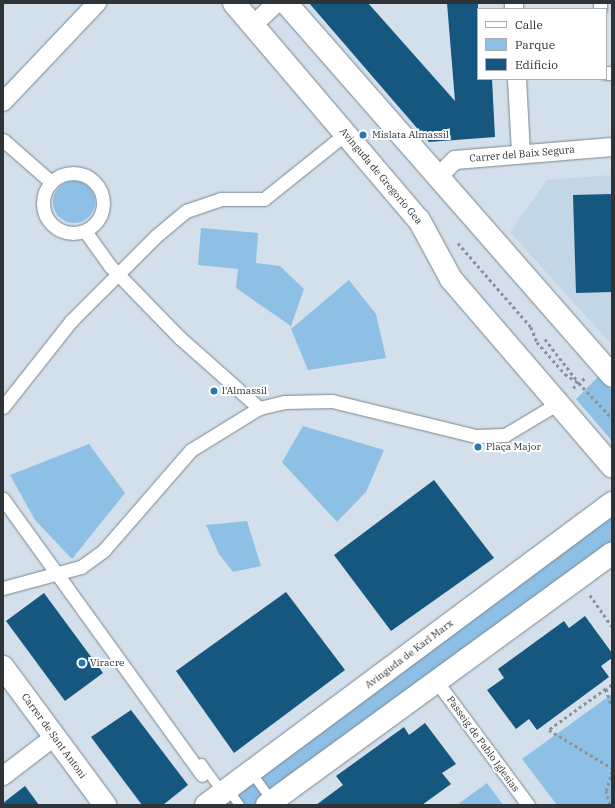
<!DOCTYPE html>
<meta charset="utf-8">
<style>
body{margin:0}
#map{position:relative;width:615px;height:808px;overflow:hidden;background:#d3e0eb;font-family:"IBM Plex Serif",serif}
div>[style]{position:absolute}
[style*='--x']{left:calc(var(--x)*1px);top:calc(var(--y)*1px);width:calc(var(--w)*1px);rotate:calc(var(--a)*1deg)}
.built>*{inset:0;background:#c2d6e5}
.green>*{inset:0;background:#8ebfe4}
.round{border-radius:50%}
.building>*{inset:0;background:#16577f}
.path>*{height:2.5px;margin-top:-1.25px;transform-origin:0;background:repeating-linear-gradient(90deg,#89939a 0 3px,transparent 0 6px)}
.roads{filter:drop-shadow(0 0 1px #7a8690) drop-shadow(0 0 1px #7a8690)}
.service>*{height:9px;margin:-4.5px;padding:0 4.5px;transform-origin:4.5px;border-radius:4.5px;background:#fff}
.pedestrian>*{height:13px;margin:-6.5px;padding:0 6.5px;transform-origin:6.5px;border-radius:6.5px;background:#fff}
.pedestrian>.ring{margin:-6.5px;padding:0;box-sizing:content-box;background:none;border:13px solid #fff;border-radius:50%}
.minor>*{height:18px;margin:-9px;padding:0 9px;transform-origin:9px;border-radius:9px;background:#fff}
.tertiary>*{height:22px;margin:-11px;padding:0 11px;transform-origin:11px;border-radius:11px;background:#fff}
.dots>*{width:11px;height:11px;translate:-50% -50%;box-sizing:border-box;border:2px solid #fff;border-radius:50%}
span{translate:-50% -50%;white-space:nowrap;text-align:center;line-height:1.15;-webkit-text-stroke:4px #fff;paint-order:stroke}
.poi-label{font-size:10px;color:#2e3337}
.left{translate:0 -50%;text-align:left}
.street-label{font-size:10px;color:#2e3337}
.frame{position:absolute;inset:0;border:4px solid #2e3337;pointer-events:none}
.legend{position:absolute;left:477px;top:8px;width:130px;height:72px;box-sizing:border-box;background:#fff;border:1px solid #abadaf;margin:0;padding:5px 7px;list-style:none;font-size:12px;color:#2e3337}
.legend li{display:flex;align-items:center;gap:8px;height:20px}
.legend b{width:20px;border:1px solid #abadaf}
</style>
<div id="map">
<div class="built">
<div style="clip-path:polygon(612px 175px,612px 345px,510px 232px,547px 180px)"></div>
</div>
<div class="green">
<div class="round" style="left:53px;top:181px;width:42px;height:42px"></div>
<div style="clip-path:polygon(201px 228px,258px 233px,256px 263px,280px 266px,304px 289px,291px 326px,236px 288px,238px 269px,198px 265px)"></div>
<div style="clip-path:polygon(349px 280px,376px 314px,386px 358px,308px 370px,291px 329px)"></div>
<div style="clip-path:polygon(599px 376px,612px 391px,612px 441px,576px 399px)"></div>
<div style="clip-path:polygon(303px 426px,384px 450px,366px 492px,337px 522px,282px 462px)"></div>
<div style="clip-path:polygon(89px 444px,125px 493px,72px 559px,35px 520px,10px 475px)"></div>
<div style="clip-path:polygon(612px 517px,612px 546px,256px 805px,213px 805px)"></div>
<div style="clip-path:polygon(247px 521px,261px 566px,233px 572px,219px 554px,206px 525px)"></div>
<div style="clip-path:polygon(612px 694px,612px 805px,557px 805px,522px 759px)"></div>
<div style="clip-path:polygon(487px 783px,503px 805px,457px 805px)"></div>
</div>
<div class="building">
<div style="clip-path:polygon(309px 3px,368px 3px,455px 101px,447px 3px,478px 3px,478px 79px,492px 79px,495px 137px,429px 142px)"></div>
<div style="clip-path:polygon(612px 194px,612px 292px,576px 293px,573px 195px)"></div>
<div style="clip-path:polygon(434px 480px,494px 558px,391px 631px,334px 555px)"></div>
<div style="clip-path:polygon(286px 592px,345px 670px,234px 753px,176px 671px)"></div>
<div style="clip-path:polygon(44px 593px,103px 673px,65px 701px,6px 621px)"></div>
<div style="clip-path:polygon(585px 616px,612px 653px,612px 658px,601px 666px,609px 677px,537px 730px,529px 719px,516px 729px,487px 690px,504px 678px,498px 669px,564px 621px,569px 628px)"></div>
<div style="clip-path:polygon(131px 710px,188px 785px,163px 805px,142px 805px,91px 737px)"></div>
<div style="clip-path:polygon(425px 723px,456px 764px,442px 773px,451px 784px,422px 805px,316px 805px,343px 785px,336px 776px,404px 727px,409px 735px)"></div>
<div style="clip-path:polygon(25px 786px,39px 805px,3px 805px,3px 803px)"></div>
</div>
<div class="path">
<div style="--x:458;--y:243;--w:111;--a:49"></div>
<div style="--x:531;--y:327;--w:16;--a:68"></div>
<div style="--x:537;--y:342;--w:43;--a:48.8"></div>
<div style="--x:565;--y:374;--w:17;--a:33"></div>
<div style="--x:545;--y:339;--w:56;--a:52.3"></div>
<div style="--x:579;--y:383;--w:48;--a:46.7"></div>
<div style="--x:573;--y:388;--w:17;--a:-40"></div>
<div style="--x:590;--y:595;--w:38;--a:55"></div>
<div style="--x:612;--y:685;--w:7;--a:146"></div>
<div style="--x:606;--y:689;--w:18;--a:71"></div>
<div style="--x:606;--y:689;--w:70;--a:144.3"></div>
<div style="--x:549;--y:730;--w:74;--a:31.1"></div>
<div style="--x:609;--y:805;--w:14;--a:-102"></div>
<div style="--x:606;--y:791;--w:21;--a:-73"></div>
</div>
<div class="roads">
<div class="service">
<div style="--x:201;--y:763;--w:37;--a:54"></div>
<div style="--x:251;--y:772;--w:36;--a:54"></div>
<div style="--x:228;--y:789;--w:19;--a:55"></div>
</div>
<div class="pedestrian">
<div style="--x:600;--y:3;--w:6;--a:90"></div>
<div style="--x:606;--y:73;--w:6;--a:0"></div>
<div style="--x:3;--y:140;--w:64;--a:41.2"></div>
<div class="ring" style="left:43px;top:173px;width:47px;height:47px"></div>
<div style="--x:85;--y:231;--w:43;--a:54.5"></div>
<div style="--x:110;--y:266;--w:100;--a:45.8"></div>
<div style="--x:180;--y:338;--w:106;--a:41.5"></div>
<div style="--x:3;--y:407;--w:110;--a:-51.7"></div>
<div style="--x:71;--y:321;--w:120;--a:-45"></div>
<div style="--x:156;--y:236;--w:39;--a:-40"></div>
<div style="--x:186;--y:211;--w:36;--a:-19"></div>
<div style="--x:220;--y:199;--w:44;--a:0"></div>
<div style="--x:264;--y:199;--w:96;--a:-38.7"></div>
<div style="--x:3;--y:499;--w:340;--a:54.2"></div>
<div style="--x:3;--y:588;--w:81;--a:-15.1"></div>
<div style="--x:81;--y:567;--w:29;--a:-36"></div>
<div style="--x:104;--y:550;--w:133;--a:-49"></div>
<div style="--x:191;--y:450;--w:80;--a:-31.7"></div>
<div style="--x:259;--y:408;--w:27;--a:-13"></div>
<div style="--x:285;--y:402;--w:47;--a:-1.2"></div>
<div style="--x:332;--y:401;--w:148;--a:13.7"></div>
<div style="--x:476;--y:436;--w:29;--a:-2"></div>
<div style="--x:505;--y:435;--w:52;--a:-31"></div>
<div style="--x:437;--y:682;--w:153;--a:53.5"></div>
</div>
<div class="minor">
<div style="--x:514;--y:3;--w:6;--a:90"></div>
<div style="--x:253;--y:25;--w:33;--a:-43"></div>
<div style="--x:517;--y:79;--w:75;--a:86.9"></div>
<div style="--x:3;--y:102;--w:137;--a:-46.5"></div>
<div style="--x:439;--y:176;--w:23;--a:-45"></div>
<div style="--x:455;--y:160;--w:158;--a:-4.7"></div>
<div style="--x:3;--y:776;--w:64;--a:-37.4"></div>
</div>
<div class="tertiary">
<div style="--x:234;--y:3;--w:285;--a:49.6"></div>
<div style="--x:419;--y:220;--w:67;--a:61.5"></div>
<div style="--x:451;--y:279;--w:247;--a:49.3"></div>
<div style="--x:286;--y:3;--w:495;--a:48.8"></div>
<div style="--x:3;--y:667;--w:172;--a:53.5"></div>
<div style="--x:206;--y:805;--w:506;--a:-36.64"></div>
<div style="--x:267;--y:805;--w:427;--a:-36.1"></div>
</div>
</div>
<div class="dots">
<div style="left:363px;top:135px;background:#2978aa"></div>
<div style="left:214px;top:391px;background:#2978aa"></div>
<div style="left:478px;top:447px;background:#2978aa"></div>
<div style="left:82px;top:663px;background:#2978aa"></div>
</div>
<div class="poi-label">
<span class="left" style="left:372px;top:135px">Mislata Almassil</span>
<span class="left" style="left:222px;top:391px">l'Almassil</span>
<span class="left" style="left:486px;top:447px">Plaça Major</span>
<span class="left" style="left:90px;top:663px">Viracre</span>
</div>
<div class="street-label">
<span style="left:522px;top:154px;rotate:-5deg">Carrer del Baix Segura</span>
<span style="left:381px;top:176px;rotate:50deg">Avinguda de Gregorio Gea</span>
<span style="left:409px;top:654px;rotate:-37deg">Avinguda de Karl Marx</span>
<span style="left:54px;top:736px;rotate:54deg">Carrer de Sant Antoni</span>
<span style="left:483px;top:744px;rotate:54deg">Passeig de Pablo Iglesias</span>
</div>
<div class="frame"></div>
<ul class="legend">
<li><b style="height:5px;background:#fff"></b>Calle</li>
<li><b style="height:11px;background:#8ebfe4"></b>Parque</li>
<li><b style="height:11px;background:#16577f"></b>Edificio</li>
</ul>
</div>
